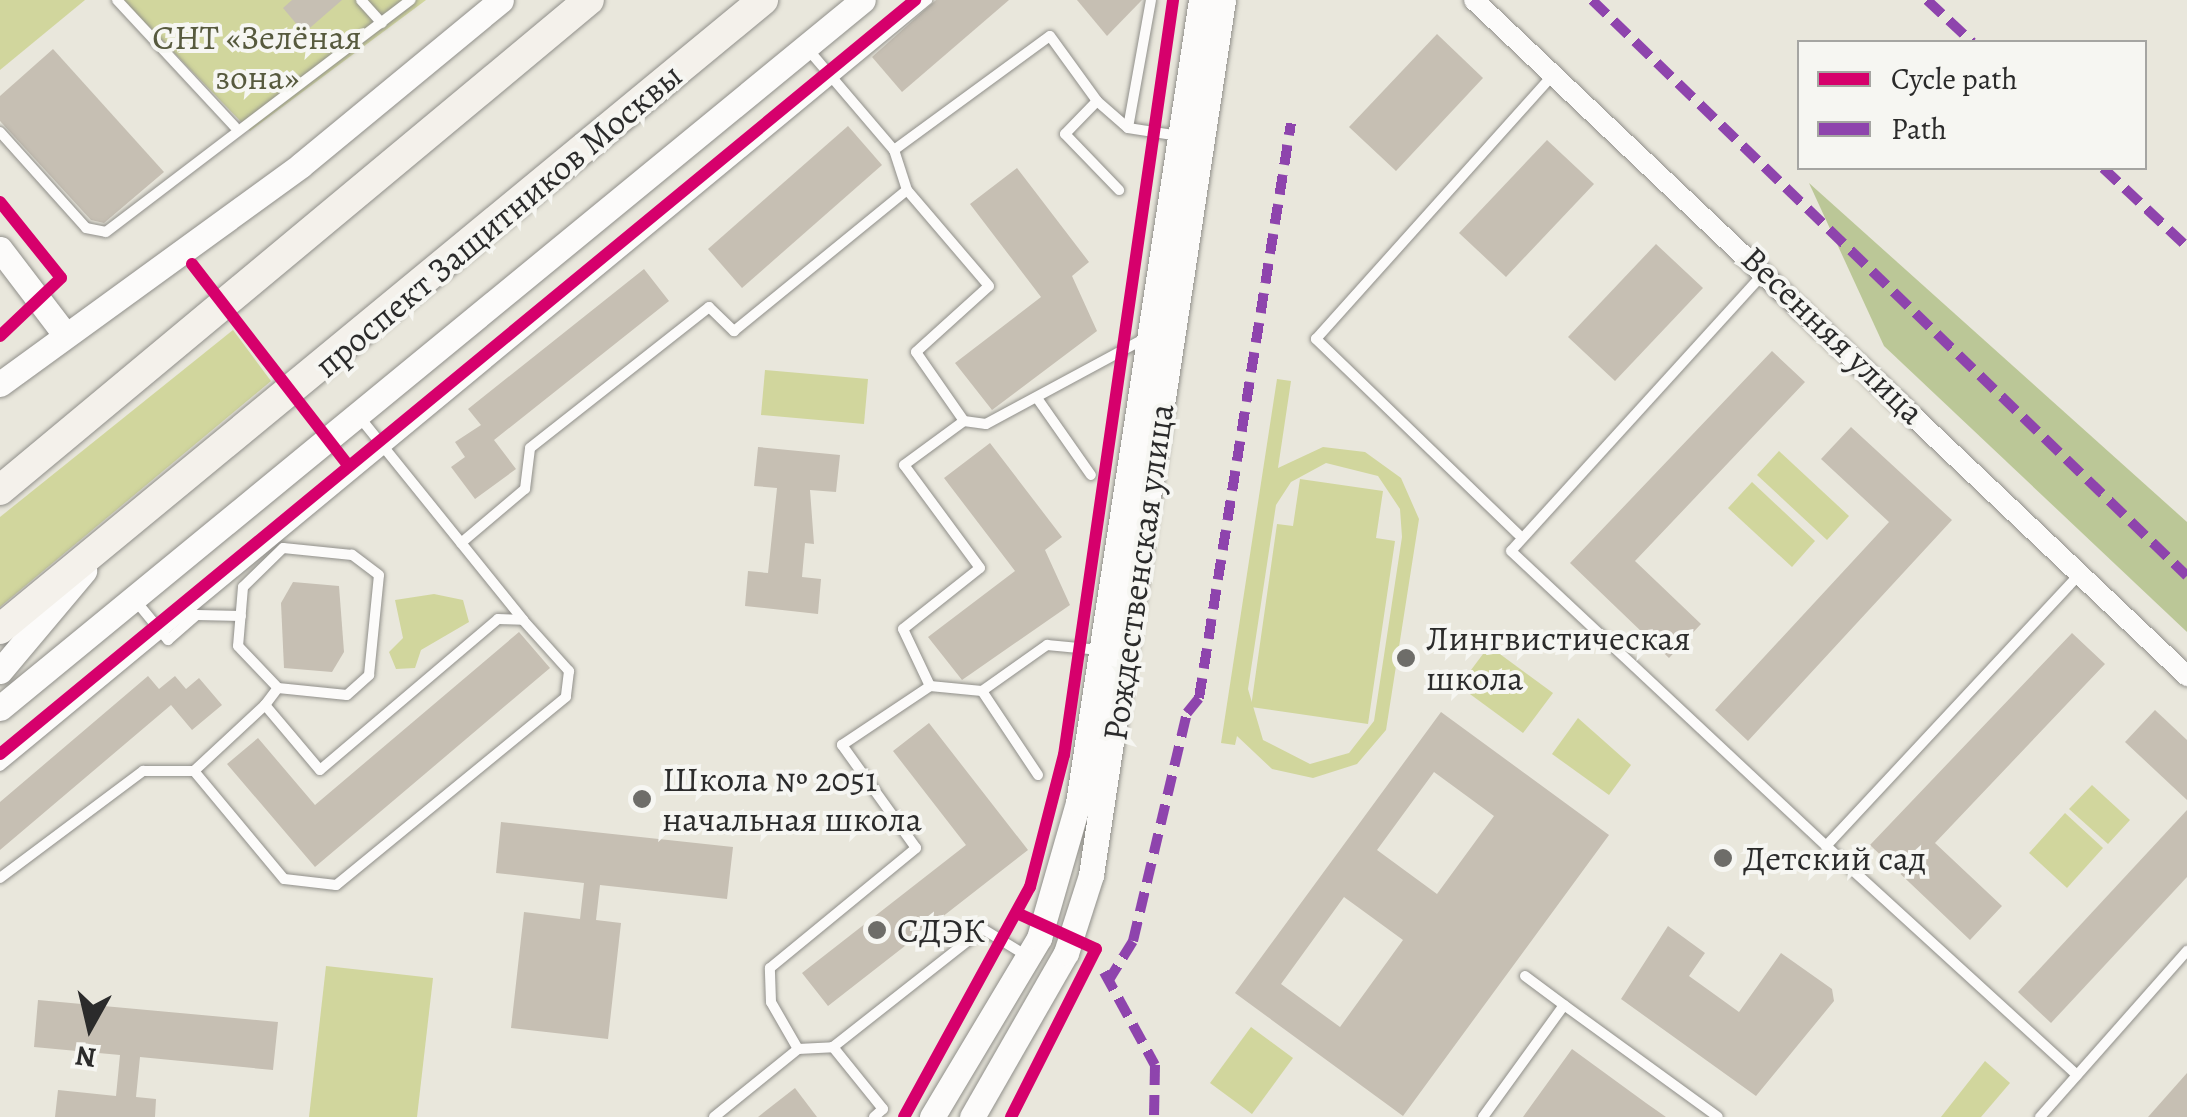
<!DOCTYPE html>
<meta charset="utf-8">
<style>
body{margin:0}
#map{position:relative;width:2187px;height:1117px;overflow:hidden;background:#e9e7dc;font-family:Alegreya,serif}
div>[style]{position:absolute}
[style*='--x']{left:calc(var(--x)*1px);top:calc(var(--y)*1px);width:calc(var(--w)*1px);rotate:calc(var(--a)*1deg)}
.green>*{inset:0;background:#d1d69d}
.forest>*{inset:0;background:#bbc797}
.building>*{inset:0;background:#c6bfb3}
.roads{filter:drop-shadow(0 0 2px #908f8a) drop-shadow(0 0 2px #908f8a)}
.service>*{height:10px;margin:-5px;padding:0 5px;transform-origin:5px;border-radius:5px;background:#fcfbfa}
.minor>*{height:20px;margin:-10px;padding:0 10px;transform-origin:10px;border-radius:10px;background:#fcfbfa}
.tertiary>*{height:25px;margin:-12.5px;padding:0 12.5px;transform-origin:12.5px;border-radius:12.5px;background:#fcfbfa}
.secondary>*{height:30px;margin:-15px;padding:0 15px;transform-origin:15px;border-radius:15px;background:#f4f1eb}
.quiet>*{height:10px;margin-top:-5px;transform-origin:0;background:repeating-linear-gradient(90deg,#8e44ad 0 20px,transparent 0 30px)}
.cycleway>*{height:12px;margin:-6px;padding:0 6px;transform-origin:6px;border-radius:6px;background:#d6006c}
.dots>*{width:28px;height:28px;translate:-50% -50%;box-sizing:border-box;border:5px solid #f6f6f2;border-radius:50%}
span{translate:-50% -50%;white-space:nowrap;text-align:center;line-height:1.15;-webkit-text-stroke:8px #f6f6f2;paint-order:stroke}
.park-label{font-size:35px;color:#575a3e}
.street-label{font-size:35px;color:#2b2b2b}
.poi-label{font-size:35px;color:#2b2b2b}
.left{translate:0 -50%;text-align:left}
.legend{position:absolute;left:1797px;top:40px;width:350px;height:130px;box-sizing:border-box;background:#f6f6f2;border:2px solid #a5a5a2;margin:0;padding:12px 18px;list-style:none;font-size:30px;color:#2b2b2b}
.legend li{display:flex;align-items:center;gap:20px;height:50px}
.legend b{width:50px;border:2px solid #a5a5a2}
.north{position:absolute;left:40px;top:977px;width:100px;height:100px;-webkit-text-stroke:8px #f6f6f2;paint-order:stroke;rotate:188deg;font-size:28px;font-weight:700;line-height:40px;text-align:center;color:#2b2b2b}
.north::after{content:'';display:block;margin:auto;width:35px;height:45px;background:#2b2b2b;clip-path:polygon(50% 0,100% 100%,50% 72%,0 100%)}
</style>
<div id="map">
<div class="green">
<div style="clip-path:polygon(0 0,85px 0,0 70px)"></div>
<div style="clip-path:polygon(123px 0,426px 0,250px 131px)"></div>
<div style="clip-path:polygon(233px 330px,271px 381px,0 607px,0 517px)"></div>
<div style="clip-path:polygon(765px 370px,868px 379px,864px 424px,761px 415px)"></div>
<div style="clip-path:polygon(evenodd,1277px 379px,1291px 381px,1278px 468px,1323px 447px,1365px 452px,1401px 478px,1419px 519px,1386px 730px,1357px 764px,1313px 778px,1272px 769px,1237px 736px,1235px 745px,1221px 743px,1277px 379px,1326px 463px,1378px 476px,1400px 509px,1402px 537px,1374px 721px,1349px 753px,1310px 764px,1263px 740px,1248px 689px,1276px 505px,1291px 482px,1326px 463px)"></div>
<div style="clip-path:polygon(1779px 451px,1849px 516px,1827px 540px,1757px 475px)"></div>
<div style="clip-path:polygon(1300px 479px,1383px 491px,1376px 538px,1395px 541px,1368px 724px,1251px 707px,1277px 524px,1293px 526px)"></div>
<div style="clip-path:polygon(1752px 482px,1815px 541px,1792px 567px,1728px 508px)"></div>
<div style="clip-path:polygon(434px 594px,463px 600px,469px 622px,421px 650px,415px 668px,396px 669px,389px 652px,403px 638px,395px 600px)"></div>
<div style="clip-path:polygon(1489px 646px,1553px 693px,1523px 733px,1459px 686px)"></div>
<div style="clip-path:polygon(1578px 718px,1631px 765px,1609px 795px,1552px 754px)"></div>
<div style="clip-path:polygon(2092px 785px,2130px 820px,2108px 844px,2069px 809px)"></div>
<div style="clip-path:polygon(2065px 813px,2103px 848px,2067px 888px,2029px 853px)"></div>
<div style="clip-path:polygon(326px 966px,433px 978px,417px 1117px,309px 1117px)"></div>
<div style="clip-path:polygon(1251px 1027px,1293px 1058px,1252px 1114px,1210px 1083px)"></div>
<div style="clip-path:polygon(1985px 1061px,2010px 1083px,1981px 1117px,1941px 1117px)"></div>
</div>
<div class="forest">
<div style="clip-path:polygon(1809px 183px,2187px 522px,2187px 632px,1884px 346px)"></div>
</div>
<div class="building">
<div style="clip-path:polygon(292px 0,342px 0,304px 33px,283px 8px)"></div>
<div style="clip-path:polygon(936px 0,1009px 0,902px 92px,872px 57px)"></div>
<div style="clip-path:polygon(1077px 0,1142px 0,1107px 36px)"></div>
<div style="clip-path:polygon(1437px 34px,1483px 78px,1396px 171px,1349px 127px)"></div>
<div style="clip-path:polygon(53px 49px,164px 172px,104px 223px,91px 220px,0 121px,0 96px)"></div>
<div style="clip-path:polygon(848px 126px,882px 165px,742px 288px,708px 249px)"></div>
<div style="clip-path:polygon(1547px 140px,1594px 184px,1506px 277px,1459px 233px)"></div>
<div style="clip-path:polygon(1017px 168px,1089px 262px,1072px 276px,1097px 331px,992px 410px,955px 363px,1041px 297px,970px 204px)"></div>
<div style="clip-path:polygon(1656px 244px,1703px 288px,1615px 381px,1568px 337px)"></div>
<div style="clip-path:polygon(644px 269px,669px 301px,494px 440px,516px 469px,475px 499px,451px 467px,465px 457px,455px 442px,481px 425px,468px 409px)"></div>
<div style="clip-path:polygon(1772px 351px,1805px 382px,1635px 561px,1701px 624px,1669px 658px,1570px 563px)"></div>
<div style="clip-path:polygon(1851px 427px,1952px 520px,1748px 741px,1715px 710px,1889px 522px,1821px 459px)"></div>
<div style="clip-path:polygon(990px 443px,1062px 537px,1045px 550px,1070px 605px,962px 680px,928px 637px,1015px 571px,944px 478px)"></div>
<div style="clip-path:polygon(758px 447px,840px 455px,836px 492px,810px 490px,814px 544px,805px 543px,802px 577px,821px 579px,818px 614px,745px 606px,748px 571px,768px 573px,777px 488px,754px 486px)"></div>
<div style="clip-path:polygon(293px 582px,339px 586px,344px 652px,332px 672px,284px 668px,281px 603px)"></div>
<div style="clip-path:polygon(519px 632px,550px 668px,315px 867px,227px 764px,258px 738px,315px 805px)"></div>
<div style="clip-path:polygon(2072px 633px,2105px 664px,1935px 843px,2002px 906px,1970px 940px,1870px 845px)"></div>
<div style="clip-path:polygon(148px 676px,159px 689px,175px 676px,186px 689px,199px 678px,222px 705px,192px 730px,171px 705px,0 850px,0 802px)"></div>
<div style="clip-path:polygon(2155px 710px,2187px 740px,2187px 800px,2125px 742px)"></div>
<div style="clip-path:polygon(evenodd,1441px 712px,1609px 835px,1403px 1116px,1235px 993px,1441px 712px,1434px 772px,1494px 816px,1437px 894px,1377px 850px,1434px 772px,1441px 712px,1344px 897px,1403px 940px,1340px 1027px,1281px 984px,1344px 897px)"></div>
<div style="clip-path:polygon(929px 723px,1028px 850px,828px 1006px,802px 973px,966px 845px,893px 751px)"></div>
<div style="clip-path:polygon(2187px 810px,2187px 877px,2051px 1023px,2018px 992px)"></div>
<div style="clip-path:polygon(501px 822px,733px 847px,727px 899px,600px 885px,596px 920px,621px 923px,608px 1039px,511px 1028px,524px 912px,580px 919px,584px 883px,496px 873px)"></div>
<div style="clip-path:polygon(1668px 926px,1705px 953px,1689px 976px,1739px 1012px,1781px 953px,1832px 989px,1834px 1001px,1756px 1096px,1621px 999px)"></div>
<div style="clip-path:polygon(38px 1000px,278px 1022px,273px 1070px,140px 1057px,136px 1097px,156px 1099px,155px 1117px,55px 1117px,58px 1090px,116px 1096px,120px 1055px,34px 1047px)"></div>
<div style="clip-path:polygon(1572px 1049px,1646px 1103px,1666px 1117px,1523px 1117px)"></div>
<div style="clip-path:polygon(2187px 1073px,2187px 1117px,2148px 1117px)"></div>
<div style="clip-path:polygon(795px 1088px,817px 1117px,758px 1117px)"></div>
</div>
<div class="roads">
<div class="service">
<div style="--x:117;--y:0;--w:173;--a:47.1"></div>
<div style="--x:361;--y:0;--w:31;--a:48"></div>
<div style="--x:1151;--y:0;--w:130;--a:100.2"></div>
<div style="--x:1128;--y:128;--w:52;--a:8.9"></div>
<div style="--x:806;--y:47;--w:135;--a:49.5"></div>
<div style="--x:894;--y:150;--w:193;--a:-36.2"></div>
<div style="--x:1050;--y:36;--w:80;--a:54.1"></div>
<div style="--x:1097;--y:101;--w:46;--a:134.1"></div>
<div style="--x:1065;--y:134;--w:78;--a:46"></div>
<div style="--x:1097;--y:101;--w:41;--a:41.1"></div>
<div style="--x:0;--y:132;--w:129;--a:48.1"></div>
<div style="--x:86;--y:228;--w:20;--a:11"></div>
<div style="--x:106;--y:232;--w:383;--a:-37.3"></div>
<div style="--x:1763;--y:274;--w:374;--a:132.3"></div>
<div style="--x:1511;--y:551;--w:432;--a:43.1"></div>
<div style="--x:1037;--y:398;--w:94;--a:55"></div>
<div style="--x:357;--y:414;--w:265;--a:51.1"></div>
<div style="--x:964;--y:421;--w:22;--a:8"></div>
<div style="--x:986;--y:424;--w:182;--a:-28.3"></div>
<div style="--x:1518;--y:534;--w:281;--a:-136"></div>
<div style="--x:1316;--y:339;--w:356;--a:-48.1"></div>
<div style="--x:461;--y:543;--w:84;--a:-40.2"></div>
<div style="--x:525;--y:489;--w:41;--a:-83"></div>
<div style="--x:530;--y:448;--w:228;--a:-38.2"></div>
<div style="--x:709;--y:307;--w:35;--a:44"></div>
<div style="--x:734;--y:331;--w:223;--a:-39.2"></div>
<div style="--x:907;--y:190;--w:42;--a:-108"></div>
<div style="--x:135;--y:600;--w:52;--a:50.5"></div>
<div style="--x:168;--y:640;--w:38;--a:-41"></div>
<div style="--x:197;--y:615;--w:44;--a:1.3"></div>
<div style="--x:930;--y:686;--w:52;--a:5.5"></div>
<div style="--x:982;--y:691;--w:80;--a:-35.3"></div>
<div style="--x:1047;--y:645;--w:53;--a:5.4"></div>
<div style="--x:982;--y:691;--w:101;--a:56.3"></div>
<div style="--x:265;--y:705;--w:21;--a:-53"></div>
<div style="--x:278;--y:688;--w:69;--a:5.8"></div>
<div style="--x:347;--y:695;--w:30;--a:-42"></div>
<div style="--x:369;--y:675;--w:100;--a:-84.3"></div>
<div style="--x:379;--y:575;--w:34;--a:-143"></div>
<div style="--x:352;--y:555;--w:69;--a:-174.2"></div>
<div style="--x:283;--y:548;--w:56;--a:135.7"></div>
<div style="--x:243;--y:587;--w:59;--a:94.8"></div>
<div style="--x:238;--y:646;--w:58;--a:46.4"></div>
<div style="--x:0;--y:766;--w:1203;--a:-39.57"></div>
<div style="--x:0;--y:878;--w:179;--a:-36.8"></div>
<div style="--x:143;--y:771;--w:51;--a:0"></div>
<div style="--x:194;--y:771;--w:97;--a:-42.9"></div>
<div style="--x:265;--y:705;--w:85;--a:49.8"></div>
<div style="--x:320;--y:770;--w:233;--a:-40.3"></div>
<div style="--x:498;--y:619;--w:25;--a:2"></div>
<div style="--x:523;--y:620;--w:69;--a:48"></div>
<div style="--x:569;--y:671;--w:26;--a:97"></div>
<div style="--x:566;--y:697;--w:297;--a:140.7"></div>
<div style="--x:336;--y:885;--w:52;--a:-173.4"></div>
<div style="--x:284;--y:879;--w:141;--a:-129.8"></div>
<div style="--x:1525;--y:976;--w:49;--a:36.6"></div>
<div style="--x:798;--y:1049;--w:35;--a:-3"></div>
<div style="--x:2077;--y:1075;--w:340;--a:-137.6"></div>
<div style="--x:1826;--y:846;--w:374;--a:-47"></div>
<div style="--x:714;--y:1117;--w:108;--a:-39"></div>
<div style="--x:798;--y:1049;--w:54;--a:-119.9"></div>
<div style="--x:771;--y:1002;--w:34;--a:-92"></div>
<div style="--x:770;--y:968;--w:189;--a:-39.4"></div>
<div style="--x:916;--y:848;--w:127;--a:-125.7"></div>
<div style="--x:842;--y:745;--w:106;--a:-33.8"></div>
<div style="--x:930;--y:686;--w:63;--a:-115.3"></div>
<div style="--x:903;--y:629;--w:98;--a:-38.4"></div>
<div style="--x:980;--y:568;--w:128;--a:-126.4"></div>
<div style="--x:904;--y:465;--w:74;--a:-36.3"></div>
<div style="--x:964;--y:421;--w:84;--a:-124.8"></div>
<div style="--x:916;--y:352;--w:98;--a:-42.1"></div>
<div style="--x:989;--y:286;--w:126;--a:-130.5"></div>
<div style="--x:874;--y:1117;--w:12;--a:-42"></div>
<div style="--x:883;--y:1109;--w:80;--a:-128.9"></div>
<div style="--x:833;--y:1047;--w:191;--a:-38.2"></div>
<div style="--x:983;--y:929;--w:52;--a:31.5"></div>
<div style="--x:1483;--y:1117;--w:138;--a:-54.1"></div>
<div style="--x:1564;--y:1005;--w:190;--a:36"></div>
<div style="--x:2040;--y:1117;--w:222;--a:-48.5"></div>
</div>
<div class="minor">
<div style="--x:1474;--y:0;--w:983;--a:43.47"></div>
</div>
<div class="tertiary">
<div style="--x:0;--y:249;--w:106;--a:52.7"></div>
<div style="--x:0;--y:384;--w:372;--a:-36"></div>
<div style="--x:301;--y:165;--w:259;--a:-39.5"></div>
<div style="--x:0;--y:671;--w:131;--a:-50"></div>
<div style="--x:0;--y:708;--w:1116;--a:-39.37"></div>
<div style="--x:932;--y:1117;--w:209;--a:-59.1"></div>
<div style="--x:1039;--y:938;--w:141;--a:-73.9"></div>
<div style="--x:1078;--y:803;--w:812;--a:-81.29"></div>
<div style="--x:972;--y:1117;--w:189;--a:-60.2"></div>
<div style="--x:1066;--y:953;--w:82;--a:-72.2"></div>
<div style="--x:1091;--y:875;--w:885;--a:-81.42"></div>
</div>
<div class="secondary">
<div style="--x:0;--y:490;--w:766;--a:-39.76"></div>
<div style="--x:0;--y:629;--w:989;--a:-39.5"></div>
</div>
</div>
<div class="quiet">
<div style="--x:1592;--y:0;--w:828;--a:44.07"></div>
<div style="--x:1927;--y:0;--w:62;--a:43"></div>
<div style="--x:2103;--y:168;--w:115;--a:43.2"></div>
<div style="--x:1104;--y:972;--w:106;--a:61.3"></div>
<div style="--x:1155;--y:1065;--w:52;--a:91.1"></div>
<div style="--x:1107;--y:983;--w:49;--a:-58.2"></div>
<div style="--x:1133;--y:941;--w:234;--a:-76.7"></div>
<div style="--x:1187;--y:713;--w:19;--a:-51"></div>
<div style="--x:1199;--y:698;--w:582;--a:-80.91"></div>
</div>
<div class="cycleway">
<div style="--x:0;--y:202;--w:97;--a:51.2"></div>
<div style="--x:61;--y:278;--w:84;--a:136.4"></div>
<div style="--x:192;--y:264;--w:253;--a:52.2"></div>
<div style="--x:0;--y:754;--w:1186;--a:-39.49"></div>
<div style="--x:904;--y:1117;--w:262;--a:-61.3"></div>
<div style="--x:1030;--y:887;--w:136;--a:-75.6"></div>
<div style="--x:1064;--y:755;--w:763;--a:-81.78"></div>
<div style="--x:1011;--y:1117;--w:188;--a:-63.2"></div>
<div style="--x:1096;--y:949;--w:87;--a:-155.5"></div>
</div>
<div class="dots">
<div style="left:1406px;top:658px;background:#6e6d69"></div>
<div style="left:642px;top:799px;background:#6e6d69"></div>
<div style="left:1723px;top:858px;background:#6e6d69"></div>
<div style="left:877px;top:930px;background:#6e6d69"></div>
</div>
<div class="park-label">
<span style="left:257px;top:57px">СНТ «Зелёная<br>зона»</span>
</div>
<div class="street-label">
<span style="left:498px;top:220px;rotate:-40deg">проспект Защитников Москвы</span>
<span style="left:1833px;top:335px;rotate:44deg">Весенняя улица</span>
<span style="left:1138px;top:572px;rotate:-82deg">Рождественская улица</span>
</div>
<div class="poi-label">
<span class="left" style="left:1426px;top:658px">Лингвистическая<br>школа</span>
<span class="left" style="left:662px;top:799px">Школа № 2051<br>начальная школа</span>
<span class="left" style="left:1743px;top:858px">Детский сад</span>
<span class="left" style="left:897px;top:930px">СДЭК</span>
</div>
<ul class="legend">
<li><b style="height:12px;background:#d6006c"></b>Cycle path</li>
<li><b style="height:12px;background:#8e44ad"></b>Path</li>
</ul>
<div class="north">N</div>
</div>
